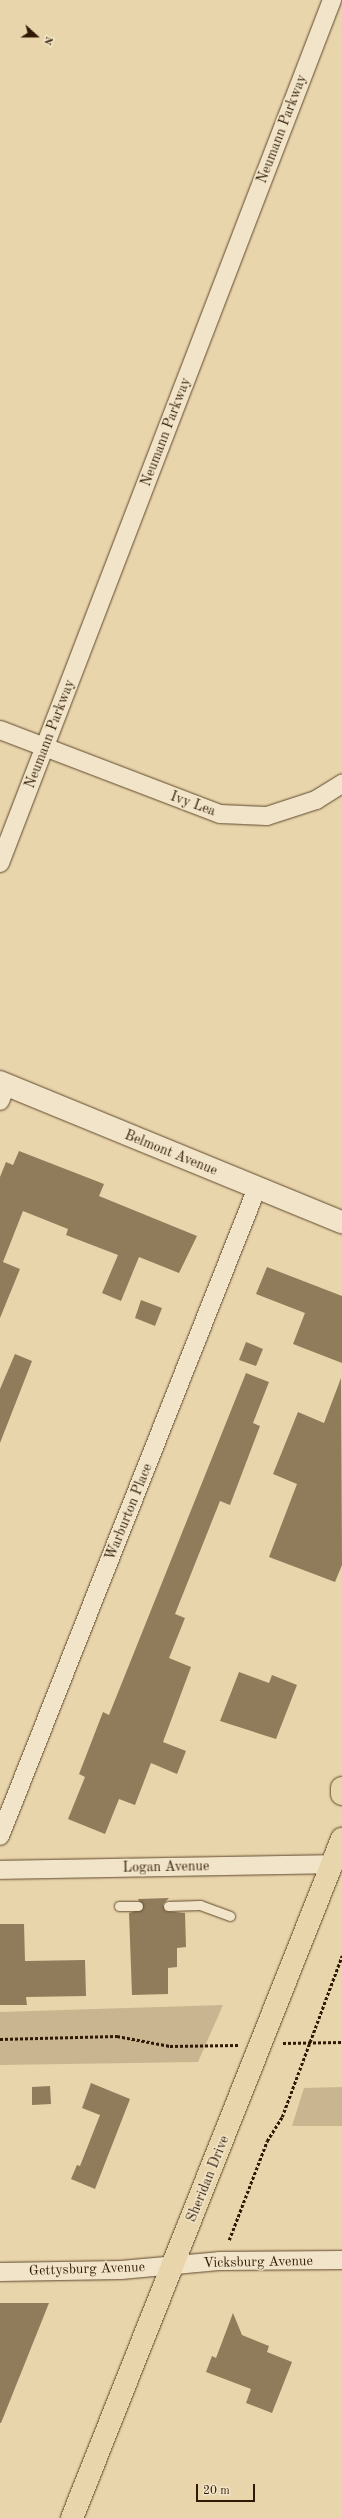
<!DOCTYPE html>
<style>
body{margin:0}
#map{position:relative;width:342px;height:2518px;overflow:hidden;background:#e9d5ab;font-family:"Old Standard TT",serif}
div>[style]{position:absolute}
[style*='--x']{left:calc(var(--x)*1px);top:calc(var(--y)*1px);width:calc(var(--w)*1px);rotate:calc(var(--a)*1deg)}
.green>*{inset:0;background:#c9b58f}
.building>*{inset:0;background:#907b5b}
.path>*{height:2.5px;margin-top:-1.25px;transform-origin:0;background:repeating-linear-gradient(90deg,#2f1904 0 3px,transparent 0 5px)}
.roads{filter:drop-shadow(0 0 1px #5e482e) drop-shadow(0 0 1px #5e482e)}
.service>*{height:9px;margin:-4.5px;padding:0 4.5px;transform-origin:4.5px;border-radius:4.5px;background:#f1e4c8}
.minor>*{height:18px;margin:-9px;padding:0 9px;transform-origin:9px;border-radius:9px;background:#f1e4c8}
.tertiary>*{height:22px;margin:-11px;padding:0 11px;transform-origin:11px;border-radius:11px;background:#f1e4c8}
.primary>*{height:22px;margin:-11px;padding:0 11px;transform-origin:11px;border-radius:11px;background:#e9d5ab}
span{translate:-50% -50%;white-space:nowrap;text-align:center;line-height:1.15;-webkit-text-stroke:3px #f1e4c8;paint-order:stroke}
.street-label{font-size:14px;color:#2f1904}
.north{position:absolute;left:16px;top:16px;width:40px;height:40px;-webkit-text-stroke:3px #f1e4c8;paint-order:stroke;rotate:111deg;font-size:11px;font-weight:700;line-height:16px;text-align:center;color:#2f1904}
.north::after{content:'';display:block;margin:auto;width:14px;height:18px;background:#2f1904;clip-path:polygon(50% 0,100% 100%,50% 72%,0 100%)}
.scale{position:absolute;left:196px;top:2484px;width:59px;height:18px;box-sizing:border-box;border:2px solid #2f1904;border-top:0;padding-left:5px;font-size:12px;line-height:14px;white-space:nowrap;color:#2f1904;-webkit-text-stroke:3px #f1e4c8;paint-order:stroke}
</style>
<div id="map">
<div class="green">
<div style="clip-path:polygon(223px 2005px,198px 2062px,0 2065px,0 2012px)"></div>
<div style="clip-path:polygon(342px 2087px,342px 2126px,292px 2126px,304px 2088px)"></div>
</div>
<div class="building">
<div style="clip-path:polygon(19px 1151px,104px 1184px,99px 1196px,197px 1236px,179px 1273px,139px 1257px,121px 1301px,102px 1293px,118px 1255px,66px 1235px,68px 1229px,23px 1211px,3px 1262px,20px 1269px,0 1318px,0 1177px,6px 1162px,13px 1165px)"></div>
<div style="clip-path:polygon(267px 1267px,342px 1296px,342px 1363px,293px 1344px,305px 1313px,256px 1294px)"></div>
<div style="clip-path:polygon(141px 1300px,162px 1308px,155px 1326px,135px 1318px)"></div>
<div style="clip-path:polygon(246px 1342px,263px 1349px,256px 1366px,239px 1360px)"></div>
<div style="clip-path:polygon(15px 1354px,32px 1361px,0 1443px,0 1389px)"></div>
<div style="clip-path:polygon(246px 1373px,269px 1382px,253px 1423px,260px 1426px,230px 1505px,220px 1501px,175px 1614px,185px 1618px,169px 1658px,191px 1667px,163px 1742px,186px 1751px,177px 1774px,151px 1763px,135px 1805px,119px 1799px,105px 1834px,68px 1819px,85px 1777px,79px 1774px,103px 1712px,109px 1715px)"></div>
<div style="clip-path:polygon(341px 1378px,342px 1565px,335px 1582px,269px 1557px,297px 1484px,273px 1474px,298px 1412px,324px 1423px)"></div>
<div style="clip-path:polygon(239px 1672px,269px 1683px,272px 1675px,297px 1685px,276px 1739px,220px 1721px)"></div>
<div style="clip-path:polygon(169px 1898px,163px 1904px,165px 1911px,185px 1913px,186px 1947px,177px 1948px,177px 1967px,168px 1968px,168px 1994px,132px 1995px,129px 1913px,143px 1909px,138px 1899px)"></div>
<div style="clip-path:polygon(0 1924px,24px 1924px,25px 1961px,85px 1960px,86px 1996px,26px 1997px,27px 2005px,0 2005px)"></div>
<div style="clip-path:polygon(91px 2083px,130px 2099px,95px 2189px,71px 2179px,77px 2165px,80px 2166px,100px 2115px,82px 2108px)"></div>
<div style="clip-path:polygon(50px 2086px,51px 2104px,32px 2105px,32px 2087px)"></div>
<div style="clip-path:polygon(0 2303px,49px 2303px,1px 2423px,0 2423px)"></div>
<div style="clip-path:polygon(233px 2313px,242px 2335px,269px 2346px,267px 2352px,292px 2362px,272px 2413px,246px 2403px,251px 2389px,206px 2372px,212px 2356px,216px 2358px)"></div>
</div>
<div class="path">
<div style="--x:0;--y:2039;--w:117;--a:-1.5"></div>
<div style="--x:117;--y:2036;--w:54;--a:10.7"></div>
<div style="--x:170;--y:2046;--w:68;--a:-0.8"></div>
<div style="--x:283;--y:2043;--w:59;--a:-1"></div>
<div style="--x:229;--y:2240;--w:106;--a:-69"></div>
<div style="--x:267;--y:2141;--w:28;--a:-58"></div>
<div style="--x:282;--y:2117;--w:172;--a:-69.6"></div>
</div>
<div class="roads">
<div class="service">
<div style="--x:119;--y:1906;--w:19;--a:0"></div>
<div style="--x:168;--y:1906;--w:32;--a:-2"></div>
<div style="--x:200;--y:1905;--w:32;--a:20"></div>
</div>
<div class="minor">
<div style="--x:0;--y:730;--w:235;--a:20.9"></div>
<div style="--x:220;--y:814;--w:47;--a:2.4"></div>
<div style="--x:267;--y:816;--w:52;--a:-18.1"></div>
<div style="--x:316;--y:800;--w:31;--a:-32"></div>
<div style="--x:0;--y:863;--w:925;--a:-68.96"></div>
<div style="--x:0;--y:1101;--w:17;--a:-69"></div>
<div style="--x:0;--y:1836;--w:697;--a:-68.37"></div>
<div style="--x:0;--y:1870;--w:332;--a:-1"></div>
<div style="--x:0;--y:2272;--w:121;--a:-0.9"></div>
<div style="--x:121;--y:2270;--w:98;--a:-5.2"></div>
<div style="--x:219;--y:2261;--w:123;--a:-0.5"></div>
</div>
<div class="tertiary">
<div style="--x:0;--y:1082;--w:370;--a:22.3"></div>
</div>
<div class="primary">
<div style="--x:342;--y:1788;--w:6;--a:90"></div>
<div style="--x:72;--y:2518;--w:731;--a:-68.32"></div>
</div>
</div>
<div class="street-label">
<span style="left:282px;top:129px;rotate:-69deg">Neumann Parkway</span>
<span style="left:166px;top:432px;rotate:-69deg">Neumann Parkway</span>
<span style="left:50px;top:734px;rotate:-69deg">Neumann Parkway</span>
<span style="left:193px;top:804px;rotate:20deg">Ivy Lea</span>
<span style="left:171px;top:1153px;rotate:22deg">Belmont Avenue</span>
<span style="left:129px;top:1512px;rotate:-68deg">Warburton Place</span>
<span style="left:166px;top:1867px;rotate:-1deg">Logan Avenue</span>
<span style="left:208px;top:2179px;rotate:-68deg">Sheridan Drive</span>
<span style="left:258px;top:2262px;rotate:-1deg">Vicksburg Avenue</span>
<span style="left:87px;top:2269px;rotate:-2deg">Gettysburg Avenue</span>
</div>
<div class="north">N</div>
<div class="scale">20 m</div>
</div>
